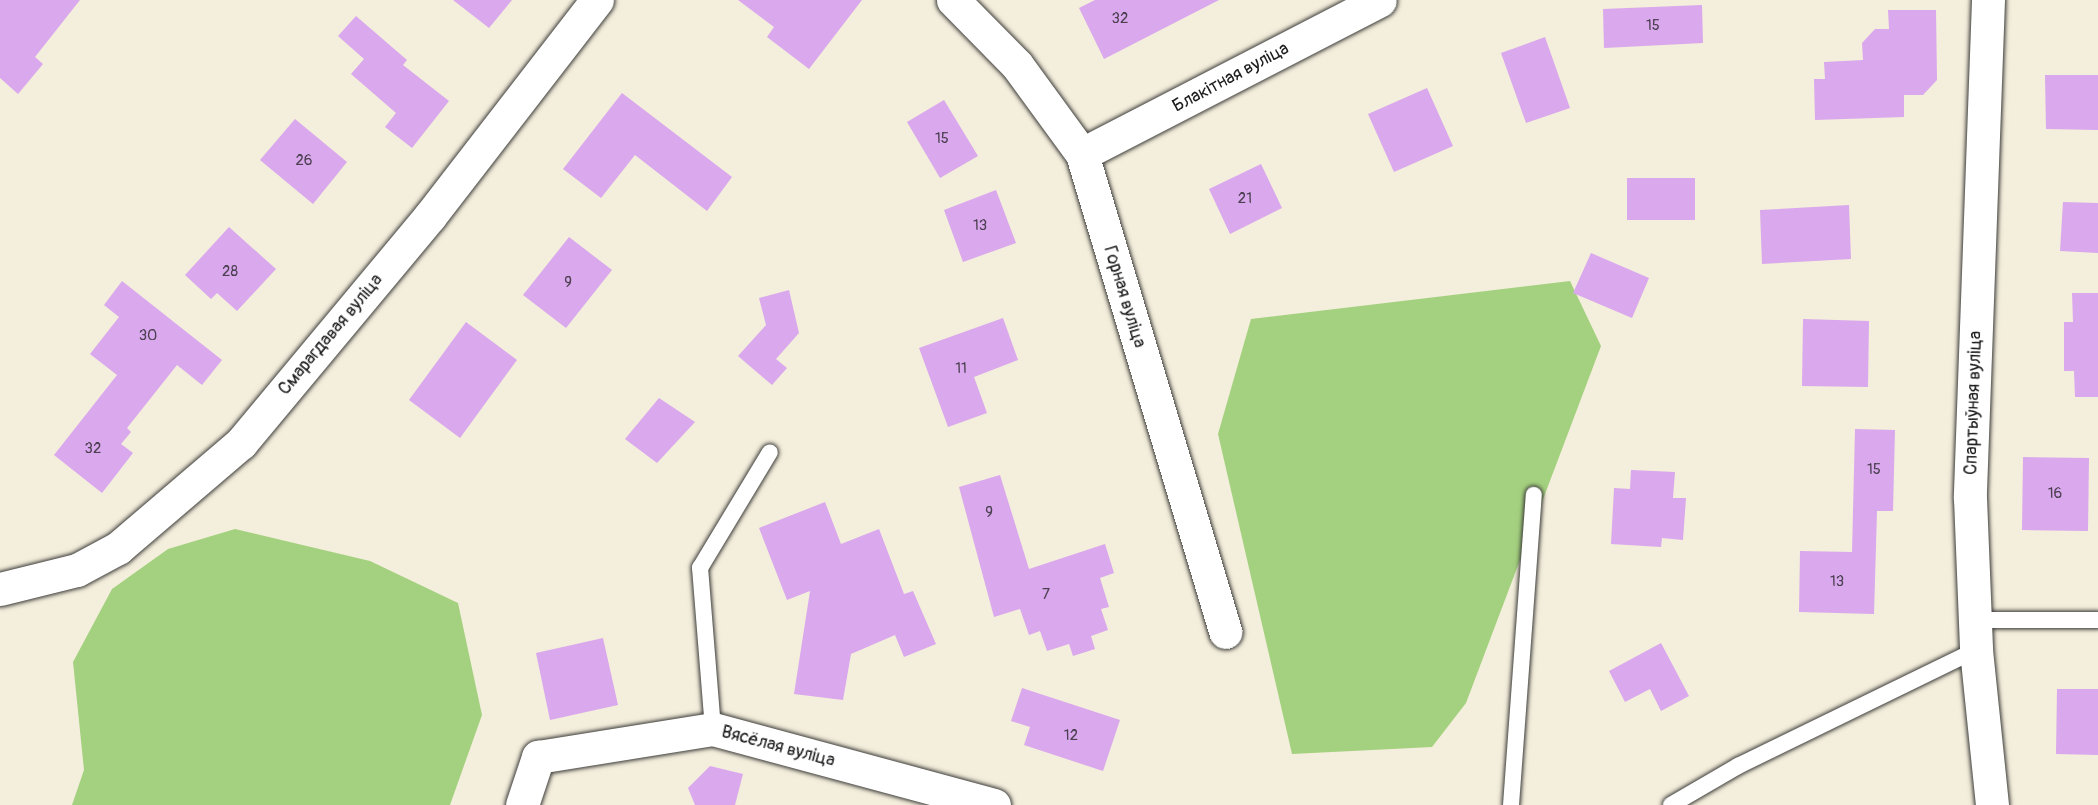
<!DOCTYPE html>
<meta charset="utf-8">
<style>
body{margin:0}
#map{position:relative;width:2098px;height:805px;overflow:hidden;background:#f4eedc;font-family:Pangolin,sans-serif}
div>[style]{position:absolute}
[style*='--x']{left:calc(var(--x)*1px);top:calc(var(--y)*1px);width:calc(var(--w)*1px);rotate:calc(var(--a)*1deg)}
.green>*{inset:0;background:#a4d17f}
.building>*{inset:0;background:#d9a8ed}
.roads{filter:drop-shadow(0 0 2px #3c3c39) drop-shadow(0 0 2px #3c3c39)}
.service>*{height:16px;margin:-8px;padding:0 8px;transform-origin:8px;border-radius:8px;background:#fff}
.minor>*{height:33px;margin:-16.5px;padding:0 16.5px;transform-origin:16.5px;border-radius:16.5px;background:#fff}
span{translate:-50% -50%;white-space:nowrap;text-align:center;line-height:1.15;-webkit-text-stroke:4.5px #fff;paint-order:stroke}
.number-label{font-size:15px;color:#4b3f50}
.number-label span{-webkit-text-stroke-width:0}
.street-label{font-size:18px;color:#1c1c1c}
</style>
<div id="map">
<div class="green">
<div style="clip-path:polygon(1570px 281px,1601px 346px,1466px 703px,1432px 747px,1292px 754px,1218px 434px,1251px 319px)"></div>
<div style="clip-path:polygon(235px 529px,370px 561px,458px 603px,482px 715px,450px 805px,72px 805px,84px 770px,73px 662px,112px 589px,168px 549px)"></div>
</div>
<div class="building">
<div style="clip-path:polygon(0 0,80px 0,35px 57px,43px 64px,18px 94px,0 78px)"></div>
<div style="clip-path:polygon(453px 0,512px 0,489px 28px)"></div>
<div style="clip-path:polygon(738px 0,862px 0,809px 69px,767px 37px,774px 27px)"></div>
<div style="clip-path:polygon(1095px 0,1219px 0,1104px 59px,1079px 8px)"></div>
<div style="clip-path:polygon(1702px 5px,1703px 43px,1604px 48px,1603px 9px)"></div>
<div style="clip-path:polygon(1888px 10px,1936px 10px,1937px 80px,1923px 95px,1904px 95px,1904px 117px,1815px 120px,1814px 79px,1825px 79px,1824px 62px,1863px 60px,1862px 43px,1875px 29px,1889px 29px)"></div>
<div style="clip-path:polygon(356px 16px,407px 60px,403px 65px,449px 101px,412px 148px,385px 127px,396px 113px,351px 74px,364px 59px,338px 36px)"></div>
<div style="clip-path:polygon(1545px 37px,1570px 108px,1526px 123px,1501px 53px)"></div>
<div style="clip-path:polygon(2045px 75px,2098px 75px,2098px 130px,2046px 129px)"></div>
<div style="clip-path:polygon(1427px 88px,1453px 146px,1394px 172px,1368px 114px)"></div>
<div style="clip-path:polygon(622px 93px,732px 177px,707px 211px,635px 155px,601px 198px,563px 169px)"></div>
<div style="clip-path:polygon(944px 100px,978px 156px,940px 178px,907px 122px)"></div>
<div style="clip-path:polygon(295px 119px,347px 162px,313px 204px,260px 160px)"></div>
<div style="clip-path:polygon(1261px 164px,1282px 208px,1230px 234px,1209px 189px)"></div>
<div style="clip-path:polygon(1627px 178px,1695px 178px,1695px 220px,1627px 220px)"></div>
<div style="clip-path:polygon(996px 190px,1016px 243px,963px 262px,944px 210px)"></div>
<div style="clip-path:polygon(2063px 202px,2098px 203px,2098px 253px,2060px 251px)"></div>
<div style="clip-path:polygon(1849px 205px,1851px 259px,1762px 264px,1760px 210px)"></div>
<div style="clip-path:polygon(229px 227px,276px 269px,237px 311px,217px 293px,211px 299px,185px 275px)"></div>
<div style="clip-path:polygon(569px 237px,612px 270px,566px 328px,523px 295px)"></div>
<div style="clip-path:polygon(1591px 253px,1649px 278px,1632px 318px,1573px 293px)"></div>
<div style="clip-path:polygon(122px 281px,222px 360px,202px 385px,177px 365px,127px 428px,131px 432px,121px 444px,133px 453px,102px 493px,54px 455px,117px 375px,90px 354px,119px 317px,104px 305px)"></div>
<div style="clip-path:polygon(789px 290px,799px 333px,776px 359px,787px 368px,772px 385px,738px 356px,766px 325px,759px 298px)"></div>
<div style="clip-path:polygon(2072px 293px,2098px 293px,2098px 397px,2075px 397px,2074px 371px,2064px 371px,2064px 322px,2073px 322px)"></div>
<div style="clip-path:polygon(1003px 318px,1018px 360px,974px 377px,987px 413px,948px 427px,919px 348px)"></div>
<div style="clip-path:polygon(1803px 319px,1869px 321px,1868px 387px,1802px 386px)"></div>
<div style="clip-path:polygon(466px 322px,517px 360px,460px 438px,409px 400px)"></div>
<div style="clip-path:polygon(659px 398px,695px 422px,657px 463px,625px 439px)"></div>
<div style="clip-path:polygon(1855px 429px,1895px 430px,1893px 511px,1877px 511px,1874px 614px,1799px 612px,1800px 551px,1852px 552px)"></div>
<div style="clip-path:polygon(2023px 457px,2089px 458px,2088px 531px,2022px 530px)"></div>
<div style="clip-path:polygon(1631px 470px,1675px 472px,1673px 498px,1686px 498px,1683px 540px,1662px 538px,1661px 547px,1611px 544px,1614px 488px,1630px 489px)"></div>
<div style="clip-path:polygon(1000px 475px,1029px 569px,1105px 544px,1114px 573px,1100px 578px,1109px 607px,1101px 609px,1108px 630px,1091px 636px,1095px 649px,1073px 656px,1069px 644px,1047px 651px,1040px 631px,1029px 635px,1020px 609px,994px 617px,959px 487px)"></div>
<div style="clip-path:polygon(825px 502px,841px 544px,879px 529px,904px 594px,913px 591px,936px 644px,904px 657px,895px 635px,851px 654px,843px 700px,794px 694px,810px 591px,787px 600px,759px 528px)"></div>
<div style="clip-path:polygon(603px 638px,618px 705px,550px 720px,536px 653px)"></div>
<div style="clip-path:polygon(1661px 643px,1689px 696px,1661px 711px,1650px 689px,1625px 702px,1609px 671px)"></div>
<div style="clip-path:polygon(1022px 688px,1120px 720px,1103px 771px,1024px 745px,1030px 727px,1011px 721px)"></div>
<div style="clip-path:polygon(2057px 689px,2098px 689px,2098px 755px,2056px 754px)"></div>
<div style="clip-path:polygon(710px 766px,743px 774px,735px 805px,695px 805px,688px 788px)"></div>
</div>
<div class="roads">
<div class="service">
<div style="--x:1975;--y:620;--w:123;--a:0"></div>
<div style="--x:713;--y:729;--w:162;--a:-94.6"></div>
<div style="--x:700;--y:568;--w:135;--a:-58.9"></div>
<div style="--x:1511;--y:805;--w:311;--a:-85.8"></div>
<div style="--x:1671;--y:805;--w:78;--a:-30.2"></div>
<div style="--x:1738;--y:766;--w:265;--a:-26"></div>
</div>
<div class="minor">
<div style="--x:953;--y:0;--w:91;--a:45.4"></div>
<div style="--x:1017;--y:65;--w:110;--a:53.9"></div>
<div style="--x:1082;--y:154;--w:499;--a:73.3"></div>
<div style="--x:1988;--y:0;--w:498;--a:92.1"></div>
<div style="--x:1970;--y:498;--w:152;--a:87.7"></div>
<div style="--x:1976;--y:650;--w:156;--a:84.1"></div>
<div style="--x:1082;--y:154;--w:335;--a:-27.3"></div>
<div style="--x:0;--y:589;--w:79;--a:-13.9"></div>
<div style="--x:77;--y:570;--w:47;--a:-28.2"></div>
<div style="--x:118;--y:548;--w:162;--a:-40.5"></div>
<div style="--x:241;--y:443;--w:295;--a:-50.2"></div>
<div style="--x:430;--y:216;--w:273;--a:-52.3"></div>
<div style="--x:522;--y:805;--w:51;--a:-71.6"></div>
<div style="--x:538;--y:757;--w:177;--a:-9.1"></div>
<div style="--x:713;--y:729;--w:291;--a:15.1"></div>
</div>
</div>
<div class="number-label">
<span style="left:1120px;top:19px">32</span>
<span style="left:1653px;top:26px">15</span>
<span style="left:942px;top:139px">15</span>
<span style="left:304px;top:161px">26</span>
<span style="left:1245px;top:199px">21</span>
<span style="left:980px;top:226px">13</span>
<span style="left:230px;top:272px">28</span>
<span style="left:568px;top:283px">9</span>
<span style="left:148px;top:336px">30</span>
<span style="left:961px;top:369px">11</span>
<span style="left:93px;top:449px">32</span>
<span style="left:1874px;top:470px">15</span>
<span style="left:2055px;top:494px">16</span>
<span style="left:989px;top:513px">9</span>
<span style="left:1837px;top:582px">13</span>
<span style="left:1046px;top:595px">7</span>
<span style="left:1071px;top:736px">12</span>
</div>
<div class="street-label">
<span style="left:1231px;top:78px;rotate:-28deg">Блакітная вуліца</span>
<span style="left:1124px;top:297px;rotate:73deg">Горная вуліца</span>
<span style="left:331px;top:335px;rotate:-50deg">Смарагдавая вуліца</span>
<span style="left:1974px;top:403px;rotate:-88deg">Спартыўная вуліца</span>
<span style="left:778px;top:747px;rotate:15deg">Вясёлая вуліца</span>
</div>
</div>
